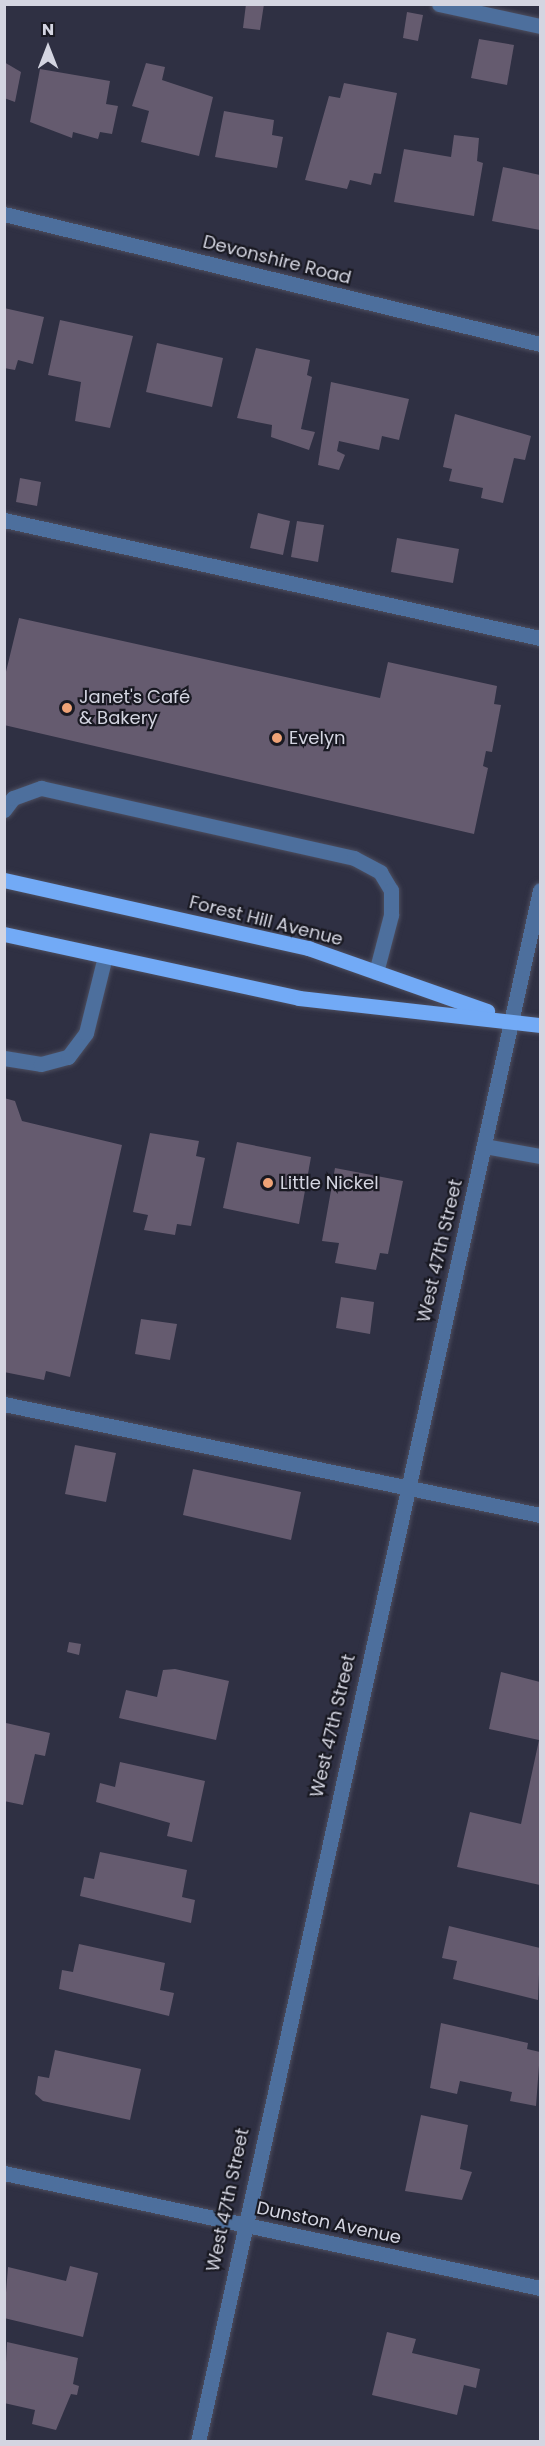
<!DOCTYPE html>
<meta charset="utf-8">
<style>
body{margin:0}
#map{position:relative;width:545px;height:2446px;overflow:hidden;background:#2f3043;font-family:Poppins,sans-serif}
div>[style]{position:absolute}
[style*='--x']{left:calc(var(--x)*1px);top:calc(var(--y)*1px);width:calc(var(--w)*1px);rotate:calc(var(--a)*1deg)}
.building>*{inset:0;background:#655b6f}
.roads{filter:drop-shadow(0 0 2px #4d4e5f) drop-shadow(0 0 2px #4d4e5f)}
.minor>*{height:15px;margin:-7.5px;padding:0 7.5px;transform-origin:7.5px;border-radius:7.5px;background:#4d6f9d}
.major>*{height:15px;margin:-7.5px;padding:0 7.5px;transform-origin:7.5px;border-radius:7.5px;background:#72aaf6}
.dots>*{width:16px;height:16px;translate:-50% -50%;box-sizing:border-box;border:3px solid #191922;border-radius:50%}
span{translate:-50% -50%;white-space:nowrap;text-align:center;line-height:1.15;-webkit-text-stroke:4.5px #191922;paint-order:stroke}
.street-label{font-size:18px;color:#d4d5e1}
.poi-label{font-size:18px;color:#d4d5e1}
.left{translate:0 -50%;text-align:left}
.frame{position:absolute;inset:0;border:6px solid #d4d5e1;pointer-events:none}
.north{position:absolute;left:18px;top:18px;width:60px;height:60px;-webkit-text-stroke:4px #191922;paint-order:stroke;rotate:0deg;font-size:16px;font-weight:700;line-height:24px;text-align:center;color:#d4d5e1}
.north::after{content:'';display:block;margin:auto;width:21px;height:27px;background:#d4d5e1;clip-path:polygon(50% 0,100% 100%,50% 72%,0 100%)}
</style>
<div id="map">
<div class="building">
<div style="clip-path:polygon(246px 4px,264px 4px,260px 30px,243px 28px)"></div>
<div style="clip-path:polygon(407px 12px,423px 15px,418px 41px,403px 38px)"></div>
<div style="clip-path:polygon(479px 39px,514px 45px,507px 85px,471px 78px)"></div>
<div style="clip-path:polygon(4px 62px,21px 72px,15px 102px,4px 98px)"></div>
<div style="clip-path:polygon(146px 63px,165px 67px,162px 80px,213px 97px,199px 156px,141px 142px,149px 111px,132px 106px)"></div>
<div style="clip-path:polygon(40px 69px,110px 81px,106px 104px,118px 106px,112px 134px,100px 132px,98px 139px,73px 132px,72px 138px,30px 122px)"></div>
<div style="clip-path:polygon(344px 83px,397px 93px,381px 174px,374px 173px,371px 185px,350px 180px,347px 189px,305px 180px,329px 96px,340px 98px)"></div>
<div style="clip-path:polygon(224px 111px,274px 120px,272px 135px,283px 137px,277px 168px,215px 157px)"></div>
<div style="clip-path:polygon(454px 135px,479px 138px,477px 161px,483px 163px,474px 216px,394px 202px,404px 149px,451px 157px)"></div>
<div style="clip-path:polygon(503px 167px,540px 175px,540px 230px,492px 221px)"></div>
<div style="clip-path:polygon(4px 308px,44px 317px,33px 364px,18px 360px,15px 370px,4px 368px)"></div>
<div style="clip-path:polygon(60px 320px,133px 336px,110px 428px,75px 421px,81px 382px,48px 375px)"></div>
<div style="clip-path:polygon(157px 343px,223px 358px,212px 407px,146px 392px)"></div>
<div style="clip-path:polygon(256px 348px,310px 360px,307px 375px,312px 377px,301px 429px,315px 432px,309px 450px,271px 437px,272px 425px,237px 418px)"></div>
<div style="clip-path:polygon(331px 382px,409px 399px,399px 440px,382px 436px,379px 450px,339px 441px,337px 451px,345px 455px,339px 470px,318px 465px)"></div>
<div style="clip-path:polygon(455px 414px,531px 436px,525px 460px,514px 458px,503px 503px,481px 498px,483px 488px,449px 481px,452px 469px,443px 467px)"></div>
<div style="clip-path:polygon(20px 478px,41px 482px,37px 506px,16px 502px)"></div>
<div style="clip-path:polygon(258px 513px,290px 521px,283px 555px,250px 548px)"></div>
<div style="clip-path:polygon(297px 521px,324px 525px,318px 562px,291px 557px)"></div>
<div style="clip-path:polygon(397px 538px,459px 549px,453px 583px,391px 572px)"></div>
<div style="clip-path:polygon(19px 618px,380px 698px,388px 662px,497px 686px,494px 704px,501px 705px,492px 752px,486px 751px,483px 766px,488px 768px,474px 834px,4px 725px,4px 680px)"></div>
<div style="clip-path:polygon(4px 1098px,15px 1101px,22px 1121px,122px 1145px,70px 1377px,46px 1371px,44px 1380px,4px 1372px)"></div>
<div style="clip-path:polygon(150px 1133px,199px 1141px,196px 1156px,205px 1158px,191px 1226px,177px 1224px,175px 1235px,144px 1230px,148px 1215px,133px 1212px)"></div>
<div style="clip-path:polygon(237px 1142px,311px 1157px,299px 1224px,223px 1208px)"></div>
<div style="clip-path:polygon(335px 1168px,403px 1181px,388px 1254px,380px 1253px,376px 1270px,335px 1263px,339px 1243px,322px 1241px)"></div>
<div style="clip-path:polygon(341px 1297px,374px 1302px,370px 1334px,336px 1328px)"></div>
<div style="clip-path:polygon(141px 1319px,177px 1324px,170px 1360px,135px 1354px)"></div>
<div style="clip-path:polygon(75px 1445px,116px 1453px,106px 1502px,65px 1494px)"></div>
<div style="clip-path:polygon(193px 1469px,301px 1492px,291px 1540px,183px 1515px)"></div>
<div style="clip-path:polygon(69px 1642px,81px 1644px,79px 1655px,67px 1652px)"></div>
<div style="clip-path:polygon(175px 1669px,229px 1681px,216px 1740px,119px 1718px,126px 1690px,157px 1697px,163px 1670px)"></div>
<div style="clip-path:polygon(501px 1672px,540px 1682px,540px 1885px,457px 1867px,470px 1812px,521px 1824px,539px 1740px,489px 1729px)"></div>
<div style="clip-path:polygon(6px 1723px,50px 1733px,45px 1756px,35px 1754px,23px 1805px,4px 1801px)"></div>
<div style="clip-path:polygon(120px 1762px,205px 1781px,192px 1842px,167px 1836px,170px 1823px,96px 1802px,100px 1783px,115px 1787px)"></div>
<div style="clip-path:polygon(100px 1852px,187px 1870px,182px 1897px,195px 1900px,191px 1923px,80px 1896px,84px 1877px,94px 1879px)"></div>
<div style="clip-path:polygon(449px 1926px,540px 1948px,538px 2000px,453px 1979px,457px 1961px,442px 1958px)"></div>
<div style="clip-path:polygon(79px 1944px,165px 1963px,160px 1990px,174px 1993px,169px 2016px,59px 1989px,62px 1970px,73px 1972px)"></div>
<div style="clip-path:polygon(441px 2023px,528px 2043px,527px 2049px,540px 2052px,536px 2106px,510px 2101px,512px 2092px,460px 2081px,457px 2094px,430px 2088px)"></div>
<div style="clip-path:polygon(55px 2050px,141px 2069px,130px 2120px,43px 2101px,35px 2094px,38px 2076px,49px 2078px)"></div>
<div style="clip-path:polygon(421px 2115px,468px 2125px,460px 2169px,472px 2172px,462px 2200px,405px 2191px)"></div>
<div style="clip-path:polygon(70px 2266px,98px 2273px,83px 2337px,4px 2318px,8px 2267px,66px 2281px)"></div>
<div style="clip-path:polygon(387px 2332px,416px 2339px,412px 2353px,480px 2369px,476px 2388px,464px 2385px,457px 2415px,372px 2395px)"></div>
<div style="clip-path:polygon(7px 2342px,78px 2358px,73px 2384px,79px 2386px,77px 2395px,71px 2394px,56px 2430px,32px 2424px,35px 2410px,4px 2403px)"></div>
</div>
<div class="roads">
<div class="minor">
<div style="--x:439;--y:4;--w:103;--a:12.3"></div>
<div style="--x:4;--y:214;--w:552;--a:13.63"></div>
<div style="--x:4;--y:520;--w:549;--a:12.42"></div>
<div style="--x:4;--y:810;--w:15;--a:-53"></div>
<div style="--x:13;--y:798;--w:30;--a:-20"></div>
<div style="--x:41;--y:788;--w:321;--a:12.6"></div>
<div style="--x:354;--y:858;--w:30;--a:28"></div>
<div style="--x:380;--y:872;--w:21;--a:59"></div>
<div style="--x:391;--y:890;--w:25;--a:90"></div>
<div style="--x:391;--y:915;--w:59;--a:104.7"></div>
<div style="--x:4;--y:1058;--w:37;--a:9"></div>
<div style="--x:41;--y:1064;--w:28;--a:-15"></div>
<div style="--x:68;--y:1057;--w:30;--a:-53"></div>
<div style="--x:86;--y:1033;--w:79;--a:-76.1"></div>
<div style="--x:484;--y:1146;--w:57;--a:10.1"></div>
<div style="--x:4;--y:1404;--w:547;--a:11.7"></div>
<div style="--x:4;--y:2173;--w:548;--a:12.11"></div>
<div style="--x:198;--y:2442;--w:1589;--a:-77.57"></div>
</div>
<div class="major">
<div style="--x:4;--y:880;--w:312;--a:12.6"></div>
<div style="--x:308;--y:948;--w:190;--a:19.4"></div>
<div style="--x:4;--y:934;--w:302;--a:12.2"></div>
<div style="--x:299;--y:998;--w:243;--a:6.4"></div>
</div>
</div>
<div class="dots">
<div style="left:67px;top:708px;background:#efa377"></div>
<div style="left:277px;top:738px;background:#efa377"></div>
<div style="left:268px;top:1183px;background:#efa377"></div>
</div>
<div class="street-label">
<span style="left:277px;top:260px;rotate:14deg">Devonshire Road</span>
<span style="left:266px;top:921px;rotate:14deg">Forest Hill Avenue</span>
<span style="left:440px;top:1251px;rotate:-77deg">West 47th Street</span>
<span style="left:333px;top:1726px;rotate:-77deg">West 47th Street</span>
<span style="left:228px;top:2200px;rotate:-78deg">West 47th Street</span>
<span style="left:329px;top:2223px;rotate:12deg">Dunston Avenue</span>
</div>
<div class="poi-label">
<span class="left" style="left:79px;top:708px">Janet's Café<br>&amp; Bakery</span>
<span class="left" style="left:289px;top:738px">Evelyn</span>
<span class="left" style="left:280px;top:1183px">Little Nickel</span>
</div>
<div class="frame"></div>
<div class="north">N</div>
</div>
